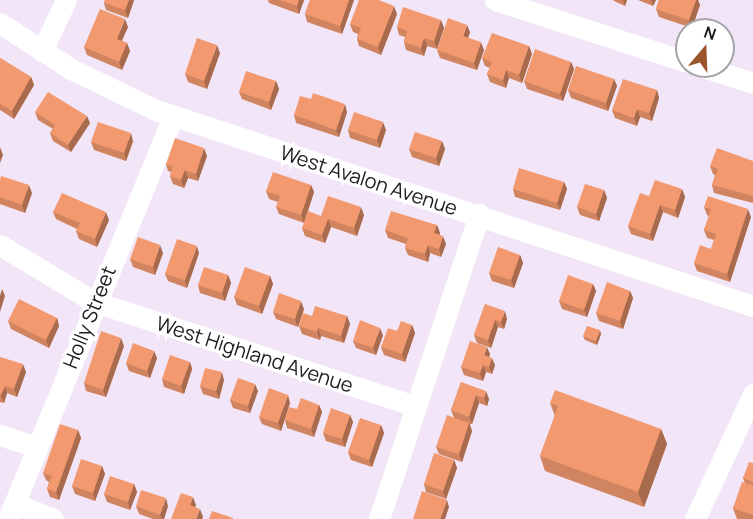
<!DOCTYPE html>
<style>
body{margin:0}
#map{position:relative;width:753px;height:519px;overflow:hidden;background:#f2e5f8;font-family:Manrope,sans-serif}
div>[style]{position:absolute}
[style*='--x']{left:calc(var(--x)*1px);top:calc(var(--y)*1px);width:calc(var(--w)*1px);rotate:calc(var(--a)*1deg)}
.minor>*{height:21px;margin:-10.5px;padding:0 10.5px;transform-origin:10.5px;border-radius:10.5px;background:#fff}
.wall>*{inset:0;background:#d08460}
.shaded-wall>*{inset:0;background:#a96b4e}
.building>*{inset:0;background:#f29970}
span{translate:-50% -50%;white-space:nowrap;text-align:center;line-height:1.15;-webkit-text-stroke:6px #fff;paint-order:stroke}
.street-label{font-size:20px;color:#1f1b22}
.north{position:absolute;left:675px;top:18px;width:60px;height:60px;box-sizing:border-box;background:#fff;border:2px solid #a5a4a7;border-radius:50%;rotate:19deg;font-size:16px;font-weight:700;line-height:24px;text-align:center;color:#1f1b22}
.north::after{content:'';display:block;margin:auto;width:21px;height:27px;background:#9b552c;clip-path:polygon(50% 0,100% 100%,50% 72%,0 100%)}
</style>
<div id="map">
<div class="minor">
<div style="--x:495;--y:0;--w:202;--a:17.9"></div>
<div style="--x:0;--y:23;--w:85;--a:32.9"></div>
<div style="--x:71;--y:69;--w:94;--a:25.8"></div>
<div style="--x:156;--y:110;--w:628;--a:18.18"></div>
<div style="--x:42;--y:51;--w:56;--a:-64.8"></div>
<div style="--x:700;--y:66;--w:56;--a:17.8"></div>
<div style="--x:0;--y:245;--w:111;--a:31"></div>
<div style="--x:95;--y:302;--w:337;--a:18"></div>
<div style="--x:0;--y:435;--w:38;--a:18"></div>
<div style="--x:14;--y:503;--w:42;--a:22.3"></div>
<div style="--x:8;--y:519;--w:435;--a:-67.7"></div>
<div style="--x:379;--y:519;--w:321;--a:-71.8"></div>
<div style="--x:695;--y:519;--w:138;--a:-65.1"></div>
</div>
<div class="wall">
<div style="clip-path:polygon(105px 0,134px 0,128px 18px,106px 10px,104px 3px)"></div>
<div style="clip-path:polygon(268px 0,304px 0,299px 14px,269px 3px)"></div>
<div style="clip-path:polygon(310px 0,354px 0,342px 34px,307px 22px,305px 14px)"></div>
<div style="clip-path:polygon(613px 0,627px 0,625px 6px,614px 1px)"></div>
<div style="clip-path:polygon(638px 0,656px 0,653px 6px)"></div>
<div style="clip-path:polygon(659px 0,698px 0,700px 5px,692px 28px,659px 17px,656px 9px)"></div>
<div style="clip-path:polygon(397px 14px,381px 55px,359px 46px,357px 39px,358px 34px,353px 32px,350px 24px)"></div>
<div style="clip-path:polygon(441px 20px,444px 28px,437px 49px,427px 46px,424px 56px,406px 50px,404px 42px,405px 37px,399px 35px,397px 27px)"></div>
<div style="clip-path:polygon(128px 27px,122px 41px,127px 43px,130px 51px,122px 70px,87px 55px,84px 47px)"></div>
<div style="clip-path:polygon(470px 32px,468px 38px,484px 50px,477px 70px,440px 58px,437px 50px)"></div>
<div style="clip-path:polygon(529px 46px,532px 54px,522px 83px,509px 78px,506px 88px,490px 82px,487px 74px,490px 68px,485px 66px,482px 58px)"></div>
<div style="clip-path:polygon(220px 53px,207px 89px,188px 82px,185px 74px)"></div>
<div style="clip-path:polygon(0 58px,31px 77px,34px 85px,14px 119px,0 110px)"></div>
<div style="clip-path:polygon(571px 62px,574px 69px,563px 101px,527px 89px,524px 81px)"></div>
<div style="clip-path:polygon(614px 79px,617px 86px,608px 111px,571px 98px,568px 90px)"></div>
<div style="clip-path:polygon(276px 81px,279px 89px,271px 110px,242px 99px,239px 92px)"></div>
<div style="clip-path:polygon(657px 90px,659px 98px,652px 121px,640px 117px,637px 126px,615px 118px,612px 110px)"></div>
<div style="clip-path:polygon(35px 112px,90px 123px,71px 152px,53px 141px,50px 133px,53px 129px,38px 120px)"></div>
<div style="clip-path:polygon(347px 112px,339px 137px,296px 123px,294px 115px)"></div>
<div style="clip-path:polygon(348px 130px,386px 130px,380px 148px,350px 138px)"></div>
<div style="clip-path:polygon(133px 141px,126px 161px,94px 150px,91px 142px)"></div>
<div style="clip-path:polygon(442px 141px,445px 149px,439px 166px,412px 157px,409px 149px)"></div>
<div style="clip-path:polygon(207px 156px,198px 181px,188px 178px,184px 188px,173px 184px,170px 176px,171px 172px,168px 171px,166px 164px)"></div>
<div style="clip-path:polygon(753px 161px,753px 203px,714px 193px,712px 185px,715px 175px,713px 174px,710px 166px)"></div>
<div style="clip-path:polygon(0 180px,32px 193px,25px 213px,0 204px)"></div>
<div style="clip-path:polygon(564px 182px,567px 189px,560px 210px,515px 197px,513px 189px)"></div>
<div style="clip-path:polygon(311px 185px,314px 192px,304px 223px,279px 214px,276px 207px,278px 202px,269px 199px,266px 191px)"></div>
<div style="clip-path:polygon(682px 189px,685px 197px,678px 218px,663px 212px,653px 241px,631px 234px,628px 226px)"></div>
<div style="clip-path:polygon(604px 190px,607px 198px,599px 221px,580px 215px,577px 207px)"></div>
<div style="clip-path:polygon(704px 207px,751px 217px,730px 282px,697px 271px,694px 263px,711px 249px,714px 240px,707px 238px,704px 230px,709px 216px,707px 215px)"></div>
<div style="clip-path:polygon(53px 212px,109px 220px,97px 247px,79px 239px,76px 231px,77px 229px,56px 219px)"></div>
<div style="clip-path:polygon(364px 215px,357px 236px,331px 227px,325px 243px,305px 236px,302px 228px,321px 216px)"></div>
<div style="clip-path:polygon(437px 225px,440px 233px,439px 235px,446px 244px,441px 257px,430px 253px,428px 262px,408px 255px,405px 248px,406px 244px,388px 238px,385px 230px)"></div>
<div style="clip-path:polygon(163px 253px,155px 275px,133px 267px,130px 259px)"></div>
<div style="clip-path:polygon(199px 253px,187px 288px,168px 281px,165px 274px)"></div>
<div style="clip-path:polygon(520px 255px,523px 263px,514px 288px,492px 281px,489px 273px)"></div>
<div style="clip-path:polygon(228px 275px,231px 283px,225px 301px,200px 293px,198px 285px)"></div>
<div style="clip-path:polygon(270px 276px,273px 284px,262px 314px,237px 305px,234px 297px)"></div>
<div style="clip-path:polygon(593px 284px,596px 291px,587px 317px,562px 309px,559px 301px)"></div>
<div style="clip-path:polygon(630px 291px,633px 298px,623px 329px,599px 321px,596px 313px)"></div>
<div style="clip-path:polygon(485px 304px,507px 319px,504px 329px,498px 327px,491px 348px,477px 343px,474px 335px)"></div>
<div style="clip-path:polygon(304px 309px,298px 327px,276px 319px,273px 312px)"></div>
<div style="clip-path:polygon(312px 316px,347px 316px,350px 324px,344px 343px,321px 336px,320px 340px,302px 334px,299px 326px)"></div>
<div style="clip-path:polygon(57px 318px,59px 326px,49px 348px,11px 329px,8px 321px)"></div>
<div style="clip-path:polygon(412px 325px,415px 333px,405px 362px,384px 355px,381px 347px,397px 331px)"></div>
<div style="clip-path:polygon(601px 334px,597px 345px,585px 340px,583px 336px)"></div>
<div style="clip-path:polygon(383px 335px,376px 355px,356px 348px,353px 341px)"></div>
<div style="clip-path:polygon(124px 346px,106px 397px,86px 391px,84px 383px)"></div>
<div style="clip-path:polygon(490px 354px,489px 357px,495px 365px,492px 374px,486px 372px,483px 381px,464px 375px,461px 367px)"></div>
<div style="clip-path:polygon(0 357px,26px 372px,17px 397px,7px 393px,4px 403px,0 402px)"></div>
<div style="clip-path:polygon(157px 358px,150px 378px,129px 371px,126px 363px)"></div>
<div style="clip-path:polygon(190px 362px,192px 369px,184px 394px,164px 387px,162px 379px)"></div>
<div style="clip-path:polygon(224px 380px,219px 399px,203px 394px,200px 386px)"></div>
<div style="clip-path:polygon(461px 382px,489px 399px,487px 406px,479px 403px,472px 424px,470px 424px,472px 431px,462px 462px,439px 454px,436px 447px,454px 418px,451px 410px)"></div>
<div style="clip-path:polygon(258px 391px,250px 413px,233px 408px,230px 400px)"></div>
<div style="clip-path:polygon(290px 403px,281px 431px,262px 424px,259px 417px)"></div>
<div style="clip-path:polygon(550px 403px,661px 429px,667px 444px,644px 507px,545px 471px,540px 456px,555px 416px)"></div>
<div style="clip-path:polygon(319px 405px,322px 412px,314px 437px,287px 428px,285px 420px,297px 409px)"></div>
<div style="clip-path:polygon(350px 415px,353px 422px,345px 447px,326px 441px,323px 433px)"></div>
<div style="clip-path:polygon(381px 425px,384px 433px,372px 467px,351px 460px,348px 452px)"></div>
<div style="clip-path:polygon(78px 430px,81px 438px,59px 500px,50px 497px,47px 489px,49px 482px,46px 480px,43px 473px)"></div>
<div style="clip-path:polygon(454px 460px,457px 468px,446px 499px,426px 492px,424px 484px)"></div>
<div style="clip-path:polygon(753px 463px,753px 519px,737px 519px,733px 508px,745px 483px,743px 478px)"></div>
<div style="clip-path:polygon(102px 466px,105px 474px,95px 501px,75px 494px,72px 486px)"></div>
<div style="clip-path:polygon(134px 484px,137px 492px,130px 510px,107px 502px,104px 494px)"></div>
<div style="clip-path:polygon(136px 506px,168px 506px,164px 519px,153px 519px,139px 514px)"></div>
</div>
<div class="shaded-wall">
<div style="clip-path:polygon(129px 0,134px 0,128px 18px,125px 10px)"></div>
<div style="clip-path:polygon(299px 0,304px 0,299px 14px,297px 6px)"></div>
<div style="clip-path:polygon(349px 0,354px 0,342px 34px,340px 26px)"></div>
<div style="clip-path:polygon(623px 0,627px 0,625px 6px)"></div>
<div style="clip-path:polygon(651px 0,656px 0,653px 6px)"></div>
<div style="clip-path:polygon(696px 0,698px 0,700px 5px,692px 28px,689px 20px)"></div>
<div style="clip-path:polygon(394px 6px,397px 14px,381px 55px,378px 47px)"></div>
<div style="clip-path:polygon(125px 19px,128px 27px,119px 46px,117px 39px)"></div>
<div style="clip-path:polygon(441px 20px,444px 28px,437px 49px,434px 41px)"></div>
<div style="clip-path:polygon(467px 25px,470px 32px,466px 44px,463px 36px)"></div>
<div style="clip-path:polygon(424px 38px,427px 46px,424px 56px,421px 48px)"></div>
<div style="clip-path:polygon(481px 42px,484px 50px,477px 70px,474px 63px)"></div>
<div style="clip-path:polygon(127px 43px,130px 51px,122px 70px,119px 62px)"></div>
<div style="clip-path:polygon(217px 45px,220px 53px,207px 89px,204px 81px)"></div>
<div style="clip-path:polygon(529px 46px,532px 54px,522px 83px,519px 75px)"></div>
<div style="clip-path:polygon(571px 62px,574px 69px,563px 101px,560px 94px)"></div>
<div style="clip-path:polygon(506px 70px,509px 78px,506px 88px,503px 80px)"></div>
<div style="clip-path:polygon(31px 77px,34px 85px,14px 119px,12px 111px)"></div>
<div style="clip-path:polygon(614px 79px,617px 86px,608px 111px,606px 103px)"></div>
<div style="clip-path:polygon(276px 81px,279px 89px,271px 110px,269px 102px)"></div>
<div style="clip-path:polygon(657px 90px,659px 98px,652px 121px,649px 113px)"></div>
<div style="clip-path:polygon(345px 104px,347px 112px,339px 137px,336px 130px)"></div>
<div style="clip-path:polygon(637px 109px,640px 117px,637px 126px,634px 118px)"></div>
<div style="clip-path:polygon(87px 116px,90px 123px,71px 152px,68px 145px)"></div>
<div style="clip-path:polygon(383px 122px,386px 130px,380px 148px,377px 140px)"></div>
<div style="clip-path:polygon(131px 133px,133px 141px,126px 161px,124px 153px)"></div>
<div style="clip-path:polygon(442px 141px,445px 149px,439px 166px,436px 158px)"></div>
<div style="clip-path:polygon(0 147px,3px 155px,0 163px)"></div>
<div style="clip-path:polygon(204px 148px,207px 156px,198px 181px,196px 174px)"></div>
<div style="clip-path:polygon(185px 170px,188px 178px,184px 188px,181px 180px)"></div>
<div style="clip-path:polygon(564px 182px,567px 189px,560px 210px,557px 203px)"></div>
<div style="clip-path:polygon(29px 185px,32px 193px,25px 213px,22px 205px)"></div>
<div style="clip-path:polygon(311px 185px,314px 192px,304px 223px,301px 215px)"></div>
<div style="clip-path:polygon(682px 189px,685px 197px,678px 218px,675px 210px)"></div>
<div style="clip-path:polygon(604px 190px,607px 198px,599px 221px,596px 214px)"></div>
<div style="clip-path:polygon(660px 205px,663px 212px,653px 241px,650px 234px)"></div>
<div style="clip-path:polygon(361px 207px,364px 215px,357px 236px,354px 228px)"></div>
<div style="clip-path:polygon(748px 209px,751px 217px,730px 282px,727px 274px)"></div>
<div style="clip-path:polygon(106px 212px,109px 220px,97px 247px,95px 239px)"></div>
<div style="clip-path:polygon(328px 219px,331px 227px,325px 243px,322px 235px)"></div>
<div style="clip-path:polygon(437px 225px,440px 233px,437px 241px,434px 233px)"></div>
<div style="clip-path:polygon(443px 236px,446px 244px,441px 257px,439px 249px)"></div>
<div style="clip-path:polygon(160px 245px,163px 253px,155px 275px,153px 267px)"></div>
<div style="clip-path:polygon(428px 245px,430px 253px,428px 262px,425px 254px)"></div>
<div style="clip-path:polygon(197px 246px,199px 253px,187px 288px,185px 280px)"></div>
<div style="clip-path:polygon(520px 255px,523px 263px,514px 288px,511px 280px)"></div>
<div style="clip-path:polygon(228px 275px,231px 283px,225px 301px,222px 293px)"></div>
<div style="clip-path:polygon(270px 276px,273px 284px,262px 314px,259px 306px)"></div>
<div style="clip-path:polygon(593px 284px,596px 291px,587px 317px,584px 310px)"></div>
<div style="clip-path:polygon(2px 289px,5px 296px,0 312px,0 296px)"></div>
<div style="clip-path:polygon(630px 291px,633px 298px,623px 329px,620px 321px)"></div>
<div style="clip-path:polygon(301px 301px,304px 309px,298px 327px,295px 319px)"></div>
<div style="clip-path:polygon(505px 311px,507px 319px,504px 329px,501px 322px)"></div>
<div style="clip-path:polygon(347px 316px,350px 324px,344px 343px,341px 336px)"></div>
<div style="clip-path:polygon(57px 318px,59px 326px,49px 348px,46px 340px)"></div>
<div style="clip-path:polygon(495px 320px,498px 327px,491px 348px,488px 340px)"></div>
<div style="clip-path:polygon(412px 325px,415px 333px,405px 362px,402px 354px)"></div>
<div style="clip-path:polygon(318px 328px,321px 336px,320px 340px,317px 332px)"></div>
<div style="clip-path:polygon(380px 328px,383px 335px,376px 355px,373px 348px)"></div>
<div style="clip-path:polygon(600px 330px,601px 334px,597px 345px,596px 341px)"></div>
<div style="clip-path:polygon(121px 338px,124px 346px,106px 397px,103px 390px)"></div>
<div style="clip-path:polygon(487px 347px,490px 354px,487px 363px,484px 355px)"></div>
<div style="clip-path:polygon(154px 351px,157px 358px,150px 378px,147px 371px)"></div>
<div style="clip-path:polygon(492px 358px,495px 365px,492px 374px,489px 367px)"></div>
<div style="clip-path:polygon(190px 362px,192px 369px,184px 394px,181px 386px)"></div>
<div style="clip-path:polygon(23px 364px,26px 372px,17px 397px,14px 389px)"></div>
<div style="clip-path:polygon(483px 365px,486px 372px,483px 381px,480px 373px)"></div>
<div style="clip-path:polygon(222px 372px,224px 380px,219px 399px,216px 391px)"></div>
<div style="clip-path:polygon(255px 384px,258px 391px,250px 413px,248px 406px)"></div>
<div style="clip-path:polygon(5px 386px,7px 393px,4px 403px,1px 395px)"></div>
<div style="clip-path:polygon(486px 391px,489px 399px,487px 406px,484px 398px)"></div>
<div style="clip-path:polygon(288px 395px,290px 403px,281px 431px,278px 423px)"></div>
<div style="clip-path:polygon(476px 395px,479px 403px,472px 424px,469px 417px)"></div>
<div style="clip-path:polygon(319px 405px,322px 412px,314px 437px,311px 429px)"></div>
<div style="clip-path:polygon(350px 415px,353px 422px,345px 447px,342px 439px)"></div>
<div style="clip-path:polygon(469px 423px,472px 431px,462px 462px,459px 454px)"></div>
<div style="clip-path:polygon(381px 425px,384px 433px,372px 467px,369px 460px)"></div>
<div style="clip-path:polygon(661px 429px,667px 444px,644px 507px,638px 492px)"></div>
<div style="clip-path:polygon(78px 430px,81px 438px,59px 500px,56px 492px)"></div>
<div style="clip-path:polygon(454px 460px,457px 468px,446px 499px,443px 491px)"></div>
<div style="clip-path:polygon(102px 466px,105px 474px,95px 501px,93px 493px)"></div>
<div style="clip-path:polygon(134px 484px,137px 492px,130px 510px,128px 502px)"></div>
<div style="clip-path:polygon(193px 497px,196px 505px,193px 513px,190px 505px)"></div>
<div style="clip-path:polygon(166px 498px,168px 506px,164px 519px,162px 519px,160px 515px)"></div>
<div style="clip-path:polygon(447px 500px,449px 507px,445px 519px,440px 519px)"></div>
<div style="clip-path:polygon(200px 509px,203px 517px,202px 519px,196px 519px)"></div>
</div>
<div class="building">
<div style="clip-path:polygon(105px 0,129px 0,125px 10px,104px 3px)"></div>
<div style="clip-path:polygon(280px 0,299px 0,297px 6px)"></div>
<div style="clip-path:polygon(310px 0,349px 0,340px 26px,305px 14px)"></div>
<div style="clip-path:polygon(359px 0,379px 0,394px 6px,378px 47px,357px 39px,361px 28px,350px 24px)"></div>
<div style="clip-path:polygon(659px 0,696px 0,689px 20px,656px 9px)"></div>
<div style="clip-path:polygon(403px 7px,441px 20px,434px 41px,424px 38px,421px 48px,404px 42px,407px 31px,397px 27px)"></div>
<div style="clip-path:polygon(100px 9px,125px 19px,117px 39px,127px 43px,119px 62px,84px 47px)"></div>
<div style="clip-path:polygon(448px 18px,467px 25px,463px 36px,481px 42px,474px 63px,437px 50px)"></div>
<div style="clip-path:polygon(492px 33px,529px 46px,519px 75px,506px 70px,503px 80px,487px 74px,492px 62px,482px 58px)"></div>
<div style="clip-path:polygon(197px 38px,217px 45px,204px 81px,185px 74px)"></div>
<div style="clip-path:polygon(535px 49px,571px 62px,560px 94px,524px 81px)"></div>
<div style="clip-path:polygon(0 58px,31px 77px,12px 111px,0 104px)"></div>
<div style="clip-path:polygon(576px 66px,614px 79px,606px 103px,568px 90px)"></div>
<div style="clip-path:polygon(246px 71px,276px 81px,269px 102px,239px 92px)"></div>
<div style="clip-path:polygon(623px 79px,657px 90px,649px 113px,637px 109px,634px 118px,612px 110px)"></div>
<div style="clip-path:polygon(48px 92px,87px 116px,68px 145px,50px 133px,55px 125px,35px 112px)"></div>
<div style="clip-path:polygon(313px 93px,345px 104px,336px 130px,294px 115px,300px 96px,311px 99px)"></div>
<div style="clip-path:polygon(354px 112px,383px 122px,377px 140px,348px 130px)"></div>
<div style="clip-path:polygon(98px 122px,131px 133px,124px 153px,91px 142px)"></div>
<div style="clip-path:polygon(415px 132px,442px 141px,436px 158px,409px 149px)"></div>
<div style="clip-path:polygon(175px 138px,204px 148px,196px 174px,185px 170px,181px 180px,170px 176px,173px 166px,166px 164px)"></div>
<div style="clip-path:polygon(717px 148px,753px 161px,753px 196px,712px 185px,718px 169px,710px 166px)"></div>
<div style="clip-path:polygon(519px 168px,564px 182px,557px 203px,513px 189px)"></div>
<div style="clip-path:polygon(273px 172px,311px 185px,301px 215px,276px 207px,280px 196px,266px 191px)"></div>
<div style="clip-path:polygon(1px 176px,29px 185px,22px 205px,0 197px,0 180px)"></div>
<div style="clip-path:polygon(655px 180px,682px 189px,675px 210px,660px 205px,650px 234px,628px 226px,640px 193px,649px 196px)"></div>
<div style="clip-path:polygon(585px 184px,604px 190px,596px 214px,577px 207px)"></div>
<div style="clip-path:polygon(62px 193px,106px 212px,95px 239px,76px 231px,80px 223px,53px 212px)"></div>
<div style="clip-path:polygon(328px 196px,361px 207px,354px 228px,328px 219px,322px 235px,302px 228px,308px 211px,321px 216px)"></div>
<div style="clip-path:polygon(708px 196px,748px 209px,727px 274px,694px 263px,700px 245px,711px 249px,716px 234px,704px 230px,711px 209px,704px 207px)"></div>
<div style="clip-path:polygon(391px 211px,437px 225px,434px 233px,443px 236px,439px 249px,428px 245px,425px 254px,405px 248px,408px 238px,385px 230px)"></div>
<div style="clip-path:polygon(138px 237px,160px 245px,153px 267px,130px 259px)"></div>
<div style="clip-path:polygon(177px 239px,197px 246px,185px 280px,165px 274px)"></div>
<div style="clip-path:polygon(498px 247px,520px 255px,511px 280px,489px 273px)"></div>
<div style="clip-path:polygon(204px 267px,228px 275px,222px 293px,198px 285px)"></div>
<div style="clip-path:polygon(245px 267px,270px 276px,259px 306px,234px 297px)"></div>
<div style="clip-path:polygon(568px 275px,593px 284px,584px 310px,559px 301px)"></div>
<div style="clip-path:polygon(607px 282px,630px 291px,620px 321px,596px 313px)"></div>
<div style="clip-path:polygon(279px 293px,301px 301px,295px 319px,273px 312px)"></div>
<div style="clip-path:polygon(19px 299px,57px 318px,46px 340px,8px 321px)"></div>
<div style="clip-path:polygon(485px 304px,505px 311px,501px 322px,495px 320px,488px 340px,474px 335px)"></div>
<div style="clip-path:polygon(315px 306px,347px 316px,341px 336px,318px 328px,317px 332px,299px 326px,303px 313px,312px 316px)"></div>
<div style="clip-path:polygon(360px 320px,380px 328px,373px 348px,353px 341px)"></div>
<div style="clip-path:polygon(401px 321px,412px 325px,402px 354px,381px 347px,388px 328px,397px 331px)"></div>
<div style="clip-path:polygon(587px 326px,600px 330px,596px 341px,583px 336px)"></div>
<div style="clip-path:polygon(101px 331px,121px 338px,103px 390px,84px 383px)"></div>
<div style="clip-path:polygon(470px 341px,487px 347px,484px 355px,492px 358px,489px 367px,483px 365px,480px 373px,461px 367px)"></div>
<div style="clip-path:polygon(133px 343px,154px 351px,147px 371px,126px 363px)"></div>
<div style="clip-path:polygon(170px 355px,190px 362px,181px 386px,162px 379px)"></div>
<div style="clip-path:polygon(0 357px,23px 364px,14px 389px,5px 386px,1px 395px,0 395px)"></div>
<div style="clip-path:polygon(205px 368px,222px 372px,216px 391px,200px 386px)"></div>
<div style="clip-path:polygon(238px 378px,255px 384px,248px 406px,230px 400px)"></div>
<div style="clip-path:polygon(461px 382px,486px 391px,484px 398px,476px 395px,469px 417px,451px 410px)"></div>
<div style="clip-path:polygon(269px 388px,288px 395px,278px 423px,259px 417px)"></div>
<div style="clip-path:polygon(555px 390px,661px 429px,638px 492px,540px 456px,558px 406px,550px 403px)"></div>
<div style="clip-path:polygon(301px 398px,319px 405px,311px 429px,285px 420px,289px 407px,297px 409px)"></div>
<div style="clip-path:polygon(331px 408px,350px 415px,342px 439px,323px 433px)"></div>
<div style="clip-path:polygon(447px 415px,469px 423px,459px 454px,436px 447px)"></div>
<div style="clip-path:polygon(360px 418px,381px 425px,369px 460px,348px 452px)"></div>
<div style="clip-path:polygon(60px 424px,78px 430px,56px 492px,47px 489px,52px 476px,43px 473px)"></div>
<div style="clip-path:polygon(434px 453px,454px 460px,443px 491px,424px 484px)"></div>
<div style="clip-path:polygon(81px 459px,102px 466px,93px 493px,72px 486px)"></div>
<div style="clip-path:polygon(749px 462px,753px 463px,753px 482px,743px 478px)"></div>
<div style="clip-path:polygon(110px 476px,134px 484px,128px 502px,104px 494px)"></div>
<div style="clip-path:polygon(742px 482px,753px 485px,753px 515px,733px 508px)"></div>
<div style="clip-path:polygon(141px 490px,166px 498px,160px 515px,136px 506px)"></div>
<div style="clip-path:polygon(422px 491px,447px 500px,440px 519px,413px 519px)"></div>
<div style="clip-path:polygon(181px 493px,193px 497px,190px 505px,200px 509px,196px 519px,171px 519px)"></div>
<div style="clip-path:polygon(212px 511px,233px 518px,233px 519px,209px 519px)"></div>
</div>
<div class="street-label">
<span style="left:369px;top:180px;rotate:18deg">West Avalon Avenue</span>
<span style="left:89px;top:317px;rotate:-68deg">Holly Street</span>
<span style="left:255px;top:354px;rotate:18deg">West Highland Avenue</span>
</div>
<div class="north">N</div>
</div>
